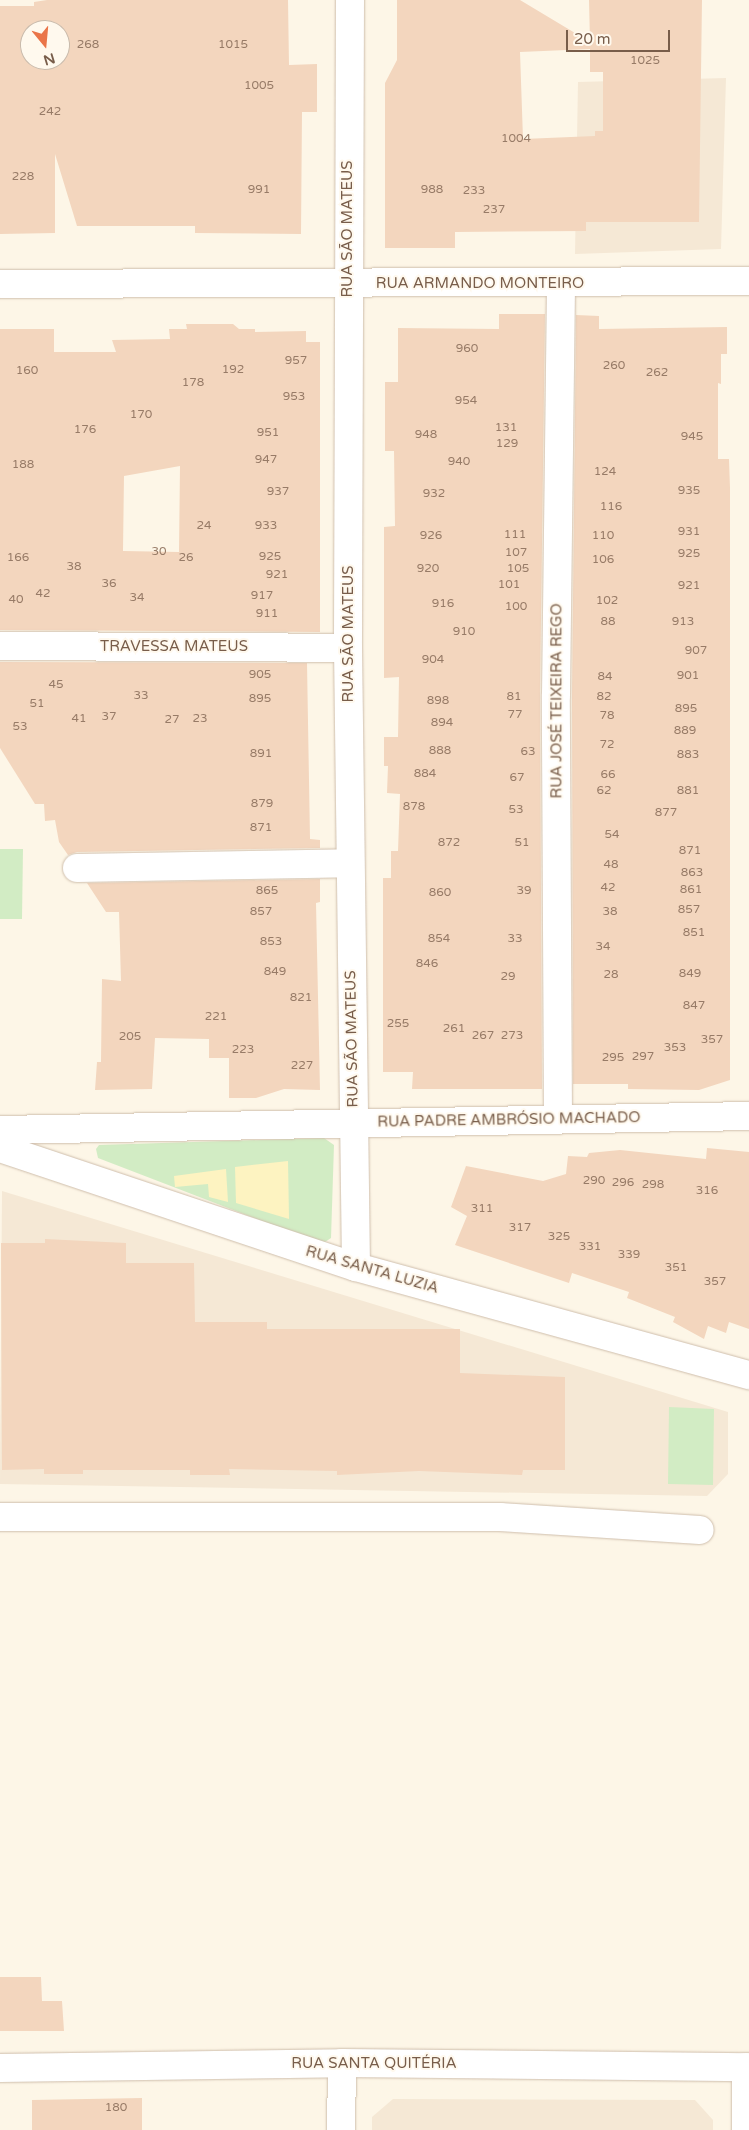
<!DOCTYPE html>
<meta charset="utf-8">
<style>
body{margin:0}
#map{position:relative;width:749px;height:2130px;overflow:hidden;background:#fdf6e7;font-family:"Varela Round",sans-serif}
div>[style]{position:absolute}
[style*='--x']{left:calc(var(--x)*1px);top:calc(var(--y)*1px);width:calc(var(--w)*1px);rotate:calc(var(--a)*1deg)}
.residential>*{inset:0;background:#f5e8d5}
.green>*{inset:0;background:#d2ecc4}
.sand>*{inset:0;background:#fdf3c1}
.building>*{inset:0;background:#f3d6be}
.roads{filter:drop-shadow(0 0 1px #cfbeac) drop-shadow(0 0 1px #cfbeac)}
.minor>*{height:28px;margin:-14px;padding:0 14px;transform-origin:14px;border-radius:14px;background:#fff}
span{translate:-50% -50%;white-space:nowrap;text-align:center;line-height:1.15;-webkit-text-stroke:4px #fff9ee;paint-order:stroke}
.number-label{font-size:12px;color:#977b67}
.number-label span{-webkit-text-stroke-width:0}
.street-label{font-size:15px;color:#785d4a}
.north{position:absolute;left:20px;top:20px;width:50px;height:50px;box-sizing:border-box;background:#fff9ee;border:1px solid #c9bbac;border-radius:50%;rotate:163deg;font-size:14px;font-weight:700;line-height:20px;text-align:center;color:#785d4a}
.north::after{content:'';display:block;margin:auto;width:18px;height:22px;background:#ea7549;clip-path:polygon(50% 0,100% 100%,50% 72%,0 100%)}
.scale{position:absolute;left:566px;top:30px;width:104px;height:22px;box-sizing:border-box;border:2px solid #785d4a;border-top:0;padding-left:6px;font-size:15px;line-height:18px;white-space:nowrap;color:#785d4a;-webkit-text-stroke:4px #fff9ee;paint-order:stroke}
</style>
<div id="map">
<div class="residential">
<div style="clip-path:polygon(726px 78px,721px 249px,575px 254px,578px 82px)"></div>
<div style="clip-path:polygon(2px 1191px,728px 1412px,728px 1474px,707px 1496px,0 1484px)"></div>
<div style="clip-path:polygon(393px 2099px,695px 2100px,713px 2120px,713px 2130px,372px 2130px,372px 2117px)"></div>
</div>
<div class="green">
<div style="clip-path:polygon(0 849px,23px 849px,22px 919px,0 919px)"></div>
<div style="clip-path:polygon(324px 1138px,334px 1145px,331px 1238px,322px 1244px,98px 1158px,96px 1149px,99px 1145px)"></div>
<div style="clip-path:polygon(669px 1407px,714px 1409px,713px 1485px,668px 1484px)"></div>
</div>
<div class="sand">
<div style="clip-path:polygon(288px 1161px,289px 1219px,236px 1203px,235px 1167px)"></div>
<div style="clip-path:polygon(226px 1169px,228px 1202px,209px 1197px,208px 1184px,175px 1187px,174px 1176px)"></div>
</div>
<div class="building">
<div style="clip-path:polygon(evenodd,47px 0,288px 0,289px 65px,317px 64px,317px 112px,302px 112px,301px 234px,195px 233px,195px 226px,77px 226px,55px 154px,55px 233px,0 234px,0 6px,34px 6px,34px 2px,47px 0,30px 30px,60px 30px,60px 60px,30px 60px,30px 30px)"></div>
<div style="clip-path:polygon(evenodd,397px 0,520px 0,590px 42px,589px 0,702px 0,699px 222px,586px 222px,586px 231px,455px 232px,455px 248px,385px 248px,385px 83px,397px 60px,397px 0,590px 49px,590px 72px,603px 72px,603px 131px,595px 131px,595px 136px,523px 139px,520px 52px,590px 49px)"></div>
<div style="clip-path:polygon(499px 314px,545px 314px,540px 695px,542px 1089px,412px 1089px,413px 1072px,383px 1072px,383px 878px,391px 878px,391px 851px,398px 851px,400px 794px,387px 793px,388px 766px,384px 766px,384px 737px,398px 737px,399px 677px,384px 678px,384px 527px,395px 526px,394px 451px,385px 451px,385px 382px,398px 382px,398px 328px,499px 329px)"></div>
<div style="clip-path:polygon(576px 315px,599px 316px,599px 329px,727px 327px,727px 354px,721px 354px,721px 384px,718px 383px,718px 459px,729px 459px,730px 488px,730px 1080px,699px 1090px,628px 1089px,628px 1084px,573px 1084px,572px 695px)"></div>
<div style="clip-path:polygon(evenodd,186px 324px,233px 324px,239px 329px,255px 329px,255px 332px,306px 331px,306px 342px,320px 342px,320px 632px,0 630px,0 329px,54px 329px,54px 352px,116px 352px,112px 340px,170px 339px,169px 329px,187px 329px,186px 324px,180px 466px,179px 552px,123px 551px,124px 476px,180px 466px)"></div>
<div style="clip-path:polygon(0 662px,307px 663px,310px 839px,320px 840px,320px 848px,77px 852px,68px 855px,59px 842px,55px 820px,45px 821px,44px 804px,35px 804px,0 748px)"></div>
<div style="clip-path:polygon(320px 879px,320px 902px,316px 903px,320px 1090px,284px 1089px,256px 1098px,229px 1098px,229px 1058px,209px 1058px,209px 1039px,155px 1038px,152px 1089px,95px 1090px,97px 1062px,101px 1062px,102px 979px,121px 981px,119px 912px,106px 912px,87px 883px)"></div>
<div style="clip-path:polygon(707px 1148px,749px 1152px,749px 1329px,729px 1322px,726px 1333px,708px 1326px,704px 1339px,673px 1322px,675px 1317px,627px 1298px,629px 1292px,572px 1273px,569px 1283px,455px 1245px,467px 1216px,451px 1207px,466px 1166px,543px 1181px,566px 1174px,568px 1156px,587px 1157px,589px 1153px,620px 1150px,706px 1159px)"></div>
<div style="clip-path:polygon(45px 1239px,126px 1243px,126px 1263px,194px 1263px,195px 1322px,267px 1322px,267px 1329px,460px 1329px,460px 1373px,565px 1377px,565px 1470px,523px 1470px,522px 1475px,419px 1471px,337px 1475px,337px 1471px,229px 1469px,230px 1475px,190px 1475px,190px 1470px,83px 1470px,83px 1474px,44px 1474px,44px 1469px,2px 1470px,1px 1243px,45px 1243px)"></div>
<div style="clip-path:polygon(0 1977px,41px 1977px,42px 2001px,62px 2001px,64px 2031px,0 2031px)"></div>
<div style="clip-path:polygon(142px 2098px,142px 2130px,32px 2130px,32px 2100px)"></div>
</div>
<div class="roads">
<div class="minor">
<div style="--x:350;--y:0;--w:648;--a:90.18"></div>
<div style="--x:348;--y:648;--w:619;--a:89.26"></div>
<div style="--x:0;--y:284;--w:749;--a:-0.23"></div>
<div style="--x:0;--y:646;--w:348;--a:0.3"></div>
<div style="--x:77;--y:868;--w:273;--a:-1"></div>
<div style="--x:558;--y:1118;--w:423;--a:-90.3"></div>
<div style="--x:556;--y:695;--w:411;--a:-89.3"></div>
<div style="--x:0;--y:1130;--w:749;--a:-1.07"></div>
<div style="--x:0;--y:1148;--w:375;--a:18.5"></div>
<div style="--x:356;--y:1267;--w:408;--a:15.4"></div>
<div style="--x:0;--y:1517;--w:500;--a:0"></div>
<div style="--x:500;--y:1517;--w:200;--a:3.7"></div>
<div style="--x:0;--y:2068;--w:342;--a:-0.8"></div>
<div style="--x:342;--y:2063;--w:407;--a:0.6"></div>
<div style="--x:341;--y:2130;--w:67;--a:-89.1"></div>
<div style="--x:746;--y:2130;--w:63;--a:-90"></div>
</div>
</div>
<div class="number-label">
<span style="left:88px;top:45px">268</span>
<span style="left:233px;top:45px">1015</span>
<span style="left:645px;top:61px">1025</span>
<span style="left:259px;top:86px">1005</span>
<span style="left:50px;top:112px">242</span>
<span style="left:516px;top:139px">1004</span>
<span style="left:23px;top:177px">228</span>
<span style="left:259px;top:190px">991</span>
<span style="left:432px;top:190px">988</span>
<span style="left:474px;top:191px">233</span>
<span style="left:494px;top:210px">237</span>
<span style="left:467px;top:349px">960</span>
<span style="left:296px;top:361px">957</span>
<span style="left:614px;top:366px">260</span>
<span style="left:233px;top:370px">192</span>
<span style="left:27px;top:371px">160</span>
<span style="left:657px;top:373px">262</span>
<span style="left:193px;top:383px">178</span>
<span style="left:294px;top:397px">953</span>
<span style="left:466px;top:401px">954</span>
<span style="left:141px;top:415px">170</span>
<span style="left:506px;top:428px">131</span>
<span style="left:85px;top:430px">176</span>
<span style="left:268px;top:433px">951</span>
<span style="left:426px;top:435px">948</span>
<span style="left:692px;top:437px">945</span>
<span style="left:507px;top:444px">129</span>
<span style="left:266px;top:460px">947</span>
<span style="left:459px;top:462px">940</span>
<span style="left:23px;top:465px">188</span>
<span style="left:605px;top:472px">124</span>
<span style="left:689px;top:491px">935</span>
<span style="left:278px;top:492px">937</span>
<span style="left:434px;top:494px">932</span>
<span style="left:611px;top:507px">116</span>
<span style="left:204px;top:526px">24</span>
<span style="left:266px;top:526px">933</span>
<span style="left:689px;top:532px">931</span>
<span style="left:515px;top:535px">111</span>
<span style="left:431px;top:536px">926</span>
<span style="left:603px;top:536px">110</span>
<span style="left:159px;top:552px">30</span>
<span style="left:516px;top:553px">107</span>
<span style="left:689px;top:554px">925</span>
<span style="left:270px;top:557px">925</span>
<span style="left:18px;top:558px">166</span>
<span style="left:186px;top:558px">26</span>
<span style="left:603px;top:560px">106</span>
<span style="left:74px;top:567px">38</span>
<span style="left:428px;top:569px">920</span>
<span style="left:518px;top:569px">105</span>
<span style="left:277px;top:575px">921</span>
<span style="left:109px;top:584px">36</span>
<span style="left:509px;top:585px">101</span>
<span style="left:689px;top:586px">921</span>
<span style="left:43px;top:594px">42</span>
<span style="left:262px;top:596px">917</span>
<span style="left:137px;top:598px">34</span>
<span style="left:16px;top:600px">40</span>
<span style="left:607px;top:601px">102</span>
<span style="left:443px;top:604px">916</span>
<span style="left:516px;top:607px">100</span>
<span style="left:267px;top:614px">911</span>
<span style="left:608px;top:622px">88</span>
<span style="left:683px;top:622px">913</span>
<span style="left:464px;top:632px">910</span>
<span style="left:696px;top:651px">907</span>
<span style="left:433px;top:660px">904</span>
<span style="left:260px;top:675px">905</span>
<span style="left:688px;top:676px">901</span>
<span style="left:605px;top:677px">84</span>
<span style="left:56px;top:685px">45</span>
<span style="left:141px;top:696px">33</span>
<span style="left:514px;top:697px">81</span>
<span style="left:604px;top:697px">82</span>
<span style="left:260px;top:699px">895</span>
<span style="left:438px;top:701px">898</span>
<span style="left:37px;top:704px">51</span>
<span style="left:686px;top:709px">895</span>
<span style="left:515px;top:715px">77</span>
<span style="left:607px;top:716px">78</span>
<span style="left:109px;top:717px">37</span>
<span style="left:79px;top:719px">41</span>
<span style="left:200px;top:719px">23</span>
<span style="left:172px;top:720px">27</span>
<span style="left:442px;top:723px">894</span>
<span style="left:20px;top:727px">53</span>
<span style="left:685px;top:731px">889</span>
<span style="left:607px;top:745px">72</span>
<span style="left:440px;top:751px">888</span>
<span style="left:528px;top:752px">63</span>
<span style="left:261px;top:754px">891</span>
<span style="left:688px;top:755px">883</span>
<span style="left:425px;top:774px">884</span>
<span style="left:608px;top:775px">66</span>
<span style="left:517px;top:778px">67</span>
<span style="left:604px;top:791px">62</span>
<span style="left:688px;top:791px">881</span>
<span style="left:262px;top:804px">879</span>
<span style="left:414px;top:807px">878</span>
<span style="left:516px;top:810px">53</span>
<span style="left:666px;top:813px">877</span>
<span style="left:261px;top:828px">871</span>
<span style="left:612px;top:835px">54</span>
<span style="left:449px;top:843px">872</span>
<span style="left:522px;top:843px">51</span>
<span style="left:690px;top:851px">871</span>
<span style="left:611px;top:865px">48</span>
<span style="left:692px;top:873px">863</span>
<span style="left:608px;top:888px">42</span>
<span style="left:691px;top:890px">861</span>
<span style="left:267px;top:891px">865</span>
<span style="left:524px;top:891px">39</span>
<span style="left:440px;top:893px">860</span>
<span style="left:689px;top:910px">857</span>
<span style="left:261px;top:912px">857</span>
<span style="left:610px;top:912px">38</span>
<span style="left:694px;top:933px">851</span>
<span style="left:439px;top:939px">854</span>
<span style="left:515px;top:939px">33</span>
<span style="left:271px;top:942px">853</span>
<span style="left:603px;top:947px">34</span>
<span style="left:427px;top:964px">846</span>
<span style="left:275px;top:972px">849</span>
<span style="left:690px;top:974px">849</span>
<span style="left:611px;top:975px">28</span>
<span style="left:508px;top:977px">29</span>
<span style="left:301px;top:998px">821</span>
<span style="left:694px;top:1006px">847</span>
<span style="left:216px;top:1017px">221</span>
<span style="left:398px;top:1024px">255</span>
<span style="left:454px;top:1029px">261</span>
<span style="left:483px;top:1036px">267</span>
<span style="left:512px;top:1036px">273</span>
<span style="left:130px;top:1037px">205</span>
<span style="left:712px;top:1040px">357</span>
<span style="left:675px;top:1048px">353</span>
<span style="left:243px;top:1050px">223</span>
<span style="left:643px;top:1057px">297</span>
<span style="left:613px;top:1058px">295</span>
<span style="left:302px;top:1066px">227</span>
<span style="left:594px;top:1181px">290</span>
<span style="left:623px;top:1183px">296</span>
<span style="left:653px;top:1185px">298</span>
<span style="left:707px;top:1191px">316</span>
<span style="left:482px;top:1209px">311</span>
<span style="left:520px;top:1228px">317</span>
<span style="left:559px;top:1237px">325</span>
<span style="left:590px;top:1247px">331</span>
<span style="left:629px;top:1255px">339</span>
<span style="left:676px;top:1268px">351</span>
<span style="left:715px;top:1282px">357</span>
<span style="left:116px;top:2108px">180</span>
</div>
<div class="street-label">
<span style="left:348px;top:229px;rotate:-90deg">RUA SÃO MATEUS</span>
<span style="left:480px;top:284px">RUA ARMANDO MONTEIRO</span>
<span style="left:349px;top:634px;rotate:-90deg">RUA SÃO MATEUS</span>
<span style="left:174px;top:647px">TRAVESSA MATEUS</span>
<span style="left:557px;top:701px;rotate:-90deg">RUA JOSÉ TEIXEIRA REGO</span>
<span style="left:352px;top:1039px;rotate:-91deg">RUA SÃO MATEUS</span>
<span style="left:509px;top:1120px;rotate:-1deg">RUA PADRE AMBRÓSIO MACHADO</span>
<span style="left:372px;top:1270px;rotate:16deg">RUA SANTA LUZIA</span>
<span style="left:374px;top:2064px">RUA SANTA QUITÉRIA</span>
</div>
<div class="north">N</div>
<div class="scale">20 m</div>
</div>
